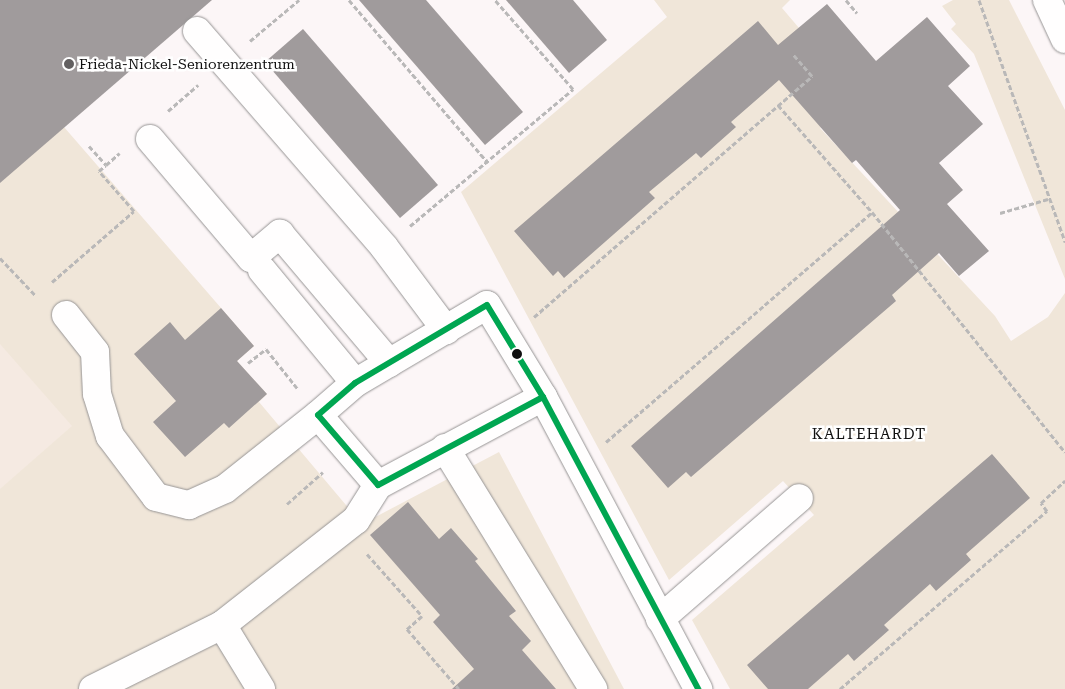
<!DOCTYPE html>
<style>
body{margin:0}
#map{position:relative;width:1065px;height:689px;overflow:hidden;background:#fcf6f7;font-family:"Roboto Serif",serif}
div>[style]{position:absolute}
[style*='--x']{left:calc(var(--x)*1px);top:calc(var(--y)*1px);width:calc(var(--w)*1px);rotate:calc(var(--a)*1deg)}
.green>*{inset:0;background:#f0e6d9}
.pitch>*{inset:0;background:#f5eae2}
.building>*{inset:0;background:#a09b9c}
.path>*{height:3px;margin-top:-1.5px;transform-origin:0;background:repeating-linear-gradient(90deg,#b9b8b8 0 5px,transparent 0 7.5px)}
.roads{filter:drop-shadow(0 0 1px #969494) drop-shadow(0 0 1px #969494)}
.minor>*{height:28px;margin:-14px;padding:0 14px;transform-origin:14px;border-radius:14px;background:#fffefe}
.bus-1>*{height:6px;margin:-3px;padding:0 3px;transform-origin:3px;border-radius:3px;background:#00a651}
.dots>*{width:14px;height:14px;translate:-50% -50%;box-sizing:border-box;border:2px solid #fff;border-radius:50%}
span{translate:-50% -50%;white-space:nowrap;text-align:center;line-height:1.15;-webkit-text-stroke:5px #fff;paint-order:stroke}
.poi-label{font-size:14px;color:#101010}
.left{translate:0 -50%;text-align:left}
.neighbourhood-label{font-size:15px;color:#101010;letter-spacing:1px}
</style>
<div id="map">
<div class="green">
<div style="clip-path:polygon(654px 0,790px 0,782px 8px,856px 95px,820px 128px,995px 316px,1011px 341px,1048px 317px,1065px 293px,1065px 689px,730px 689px,692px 620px,814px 515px,783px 481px,669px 580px,461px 192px,667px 17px)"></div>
<div style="clip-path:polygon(953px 0,1009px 0,1065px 110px,1065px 279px,974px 54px,951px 29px,956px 24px,942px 6px)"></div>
<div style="clip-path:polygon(64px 127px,254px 346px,237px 361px,267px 394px,259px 402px,362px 524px,499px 452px,624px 689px,0 689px,0 158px)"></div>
</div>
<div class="pitch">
<div style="clip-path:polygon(0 344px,72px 426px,0 489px)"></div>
</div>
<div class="building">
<div style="clip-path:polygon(0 0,212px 0,0 183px)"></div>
<div style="clip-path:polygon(359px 0,426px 0,523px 112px,485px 145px)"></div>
<div style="clip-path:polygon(506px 0,573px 0,607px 40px,569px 73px)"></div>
<div style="clip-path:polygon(827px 4px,876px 61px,927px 17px,970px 66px,948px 86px,983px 124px,939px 163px,963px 190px,947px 204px,989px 251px,959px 276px,939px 253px,892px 295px,896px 301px,691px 477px,686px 472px,668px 488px,631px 446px,900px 210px,856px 160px,852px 163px,779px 80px,731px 122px,736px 127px,701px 158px,696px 153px,649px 192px,655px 198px,564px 278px,558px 271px,553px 276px,514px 231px,758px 21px,778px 45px)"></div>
<div style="clip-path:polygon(303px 29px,438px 185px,400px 218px,265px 62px)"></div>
<div style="clip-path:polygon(221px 308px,254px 346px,237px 361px,267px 394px,229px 428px,224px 423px,185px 457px,153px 422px,176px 401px,134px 354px,170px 322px,185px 340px)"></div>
<div style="clip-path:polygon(992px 454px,1030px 498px,966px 554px,971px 560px,936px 591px,930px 584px,884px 625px,889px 630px,854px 661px,848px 654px,808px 689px,768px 689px,747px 665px)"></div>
<div style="clip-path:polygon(408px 502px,439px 539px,451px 528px,478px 559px,475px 561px,516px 611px,509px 616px,531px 641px,522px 650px,556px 689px,452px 689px,474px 669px,433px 622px,440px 615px,370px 535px)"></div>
</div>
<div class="path">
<div style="--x:349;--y:0;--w:214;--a:49.5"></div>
<div style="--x:846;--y:0;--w:17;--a:50"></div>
<div style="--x:979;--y:0;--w:257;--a:70.4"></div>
<div style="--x:250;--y:41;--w:64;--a:-39.9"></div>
<div style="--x:778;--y:105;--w:142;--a:48.7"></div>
<div style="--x:872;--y:212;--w:308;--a:51.2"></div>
<div style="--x:168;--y:111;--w:40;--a:-41"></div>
<div style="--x:89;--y:146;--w:25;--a:48"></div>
<div style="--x:106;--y:165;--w:18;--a:-41"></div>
<div style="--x:1000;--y:213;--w:50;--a:-16.3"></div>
<div style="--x:410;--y:226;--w:213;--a:-40"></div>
<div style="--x:573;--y:89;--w:118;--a:-131.2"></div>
<div style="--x:0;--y:258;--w:52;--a:46.5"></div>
<div style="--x:52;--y:282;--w:108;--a:-40.9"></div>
<div style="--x:134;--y:211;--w:53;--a:-131.2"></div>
<div style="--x:99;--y:171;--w:9;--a:-41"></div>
<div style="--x:534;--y:317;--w:368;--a:-40.9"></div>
<div style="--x:812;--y:76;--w:28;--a:-131"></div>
<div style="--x:248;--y:363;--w:23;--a:-38"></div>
<div style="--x:266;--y:349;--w:50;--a:51.5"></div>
<div style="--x:606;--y:442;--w:352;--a:-40.8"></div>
<div style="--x:287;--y:504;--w:48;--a:-41.6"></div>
<div style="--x:367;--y:554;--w:83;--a:48.4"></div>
<div style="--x:422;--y:616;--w:20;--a:139"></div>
<div style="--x:407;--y:629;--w:79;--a:49.1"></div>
<div style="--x:840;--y:689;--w:273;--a:-40.7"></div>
<div style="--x:1047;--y:511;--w:10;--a:-127"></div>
<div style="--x:1041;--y:503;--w:33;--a:-43"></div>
</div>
<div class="roads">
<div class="minor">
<div style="--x:1047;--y:0;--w:43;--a:65.2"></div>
<div style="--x:197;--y:31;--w:286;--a:49.1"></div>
<div style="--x:384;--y:247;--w:104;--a:53.2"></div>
<div style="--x:150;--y:139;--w:156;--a:49.7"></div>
<div style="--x:251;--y:258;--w:38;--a:-40"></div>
<div style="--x:280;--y:234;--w:169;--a:49.8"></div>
<div style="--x:262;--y:270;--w:146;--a:50.5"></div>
<div style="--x:66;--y:315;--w:47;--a:51.9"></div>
<div style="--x:95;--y:352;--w:42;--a:87.3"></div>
<div style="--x:97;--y:394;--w:44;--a:72.8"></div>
<div style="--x:110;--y:436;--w:76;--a:53"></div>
<div style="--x:156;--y:497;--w:34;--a:14"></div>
<div style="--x:189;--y:505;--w:39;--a:-24"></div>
<div style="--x:225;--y:489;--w:119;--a:-38.5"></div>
<div style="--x:543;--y:397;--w:187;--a:151.9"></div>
<div style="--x:378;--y:485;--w:92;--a:-130.6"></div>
<div style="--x:318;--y:415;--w:49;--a:-40.9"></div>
<div style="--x:355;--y:383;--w:153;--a:-30.6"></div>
<div style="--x:487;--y:305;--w:108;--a:58.7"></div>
<div style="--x:543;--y:397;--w:331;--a:62"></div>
<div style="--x:445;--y:448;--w:283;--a:58.4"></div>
<div style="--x:660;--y:619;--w:184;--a:-41"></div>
<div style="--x:222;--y:625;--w:75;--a:58.6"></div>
<div style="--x:93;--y:689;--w:144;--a:-26.4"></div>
<div style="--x:222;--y:625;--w:170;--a:-38.1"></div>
<div style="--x:356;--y:520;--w:41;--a:-57.8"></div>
</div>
</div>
<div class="bus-1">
<div style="--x:487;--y:305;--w:108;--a:58.7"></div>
<div style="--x:543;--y:397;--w:187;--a:151.9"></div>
<div style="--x:378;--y:485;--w:92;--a:-130.6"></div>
<div style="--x:318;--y:415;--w:49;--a:-40.9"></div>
<div style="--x:355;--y:383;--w:153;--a:-30.6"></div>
<div style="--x:543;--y:397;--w:331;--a:62"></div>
</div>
<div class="dots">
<div style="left:69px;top:64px;background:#636061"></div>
<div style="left:517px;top:354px;background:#101010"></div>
</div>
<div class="poi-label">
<span class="left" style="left:79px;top:64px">Frieda-Nickel-Seniorenzentrum</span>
</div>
<div class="neighbourhood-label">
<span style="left:869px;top:435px">KALTEHARDT</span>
</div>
</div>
